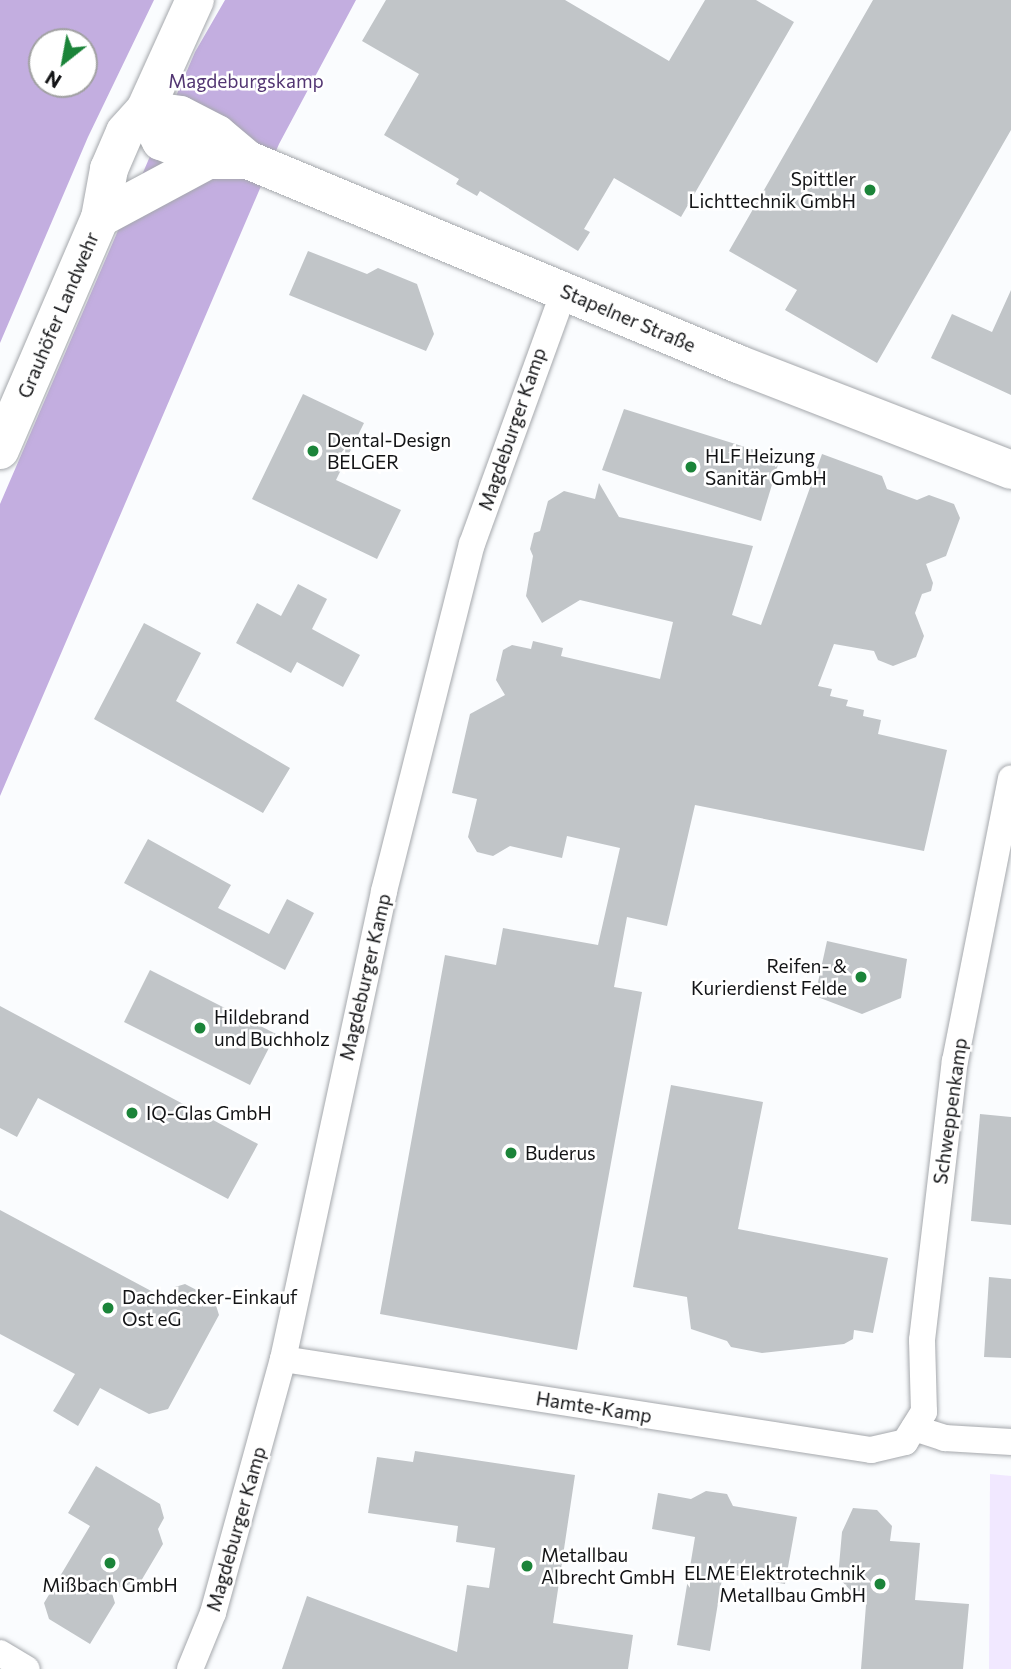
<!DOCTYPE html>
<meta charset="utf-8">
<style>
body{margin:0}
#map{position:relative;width:1011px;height:1669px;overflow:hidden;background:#fafcfe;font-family:Commissioner,sans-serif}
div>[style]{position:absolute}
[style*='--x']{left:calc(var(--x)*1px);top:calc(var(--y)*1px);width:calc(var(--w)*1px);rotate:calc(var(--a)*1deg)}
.green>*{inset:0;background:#f1e8ff}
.forest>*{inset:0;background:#c3aee0}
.building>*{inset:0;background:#c1c5c8}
.roads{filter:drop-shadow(0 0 2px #a5a8ac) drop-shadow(0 0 2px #a5a8ac)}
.street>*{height:26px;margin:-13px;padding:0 13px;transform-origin:13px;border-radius:13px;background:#fff}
.secondary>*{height:38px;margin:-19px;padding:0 19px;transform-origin:19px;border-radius:19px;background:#fff}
.dots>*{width:19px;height:19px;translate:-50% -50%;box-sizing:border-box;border:4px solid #fff;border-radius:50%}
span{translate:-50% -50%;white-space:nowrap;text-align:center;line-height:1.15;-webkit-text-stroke:5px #fff;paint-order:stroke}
.park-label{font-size:19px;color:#523572}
.poi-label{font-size:19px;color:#131416}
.right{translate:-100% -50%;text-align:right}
.left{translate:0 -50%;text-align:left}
.street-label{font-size:19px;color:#131416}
.north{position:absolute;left:28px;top:28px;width:70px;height:70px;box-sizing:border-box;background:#fff;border:2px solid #a1a1a2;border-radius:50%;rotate:211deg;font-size:19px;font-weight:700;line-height:28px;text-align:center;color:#131416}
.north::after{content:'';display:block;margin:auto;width:24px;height:32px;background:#1b8439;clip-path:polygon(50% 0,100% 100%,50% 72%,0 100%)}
</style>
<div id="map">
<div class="green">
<div style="clip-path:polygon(990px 1474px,1011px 1476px,1011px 1669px,989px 1669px)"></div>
</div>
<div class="forest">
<div style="clip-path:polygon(evenodd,0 0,154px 0,88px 137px,0 343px,0 0,84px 42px,84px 84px,42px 84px,42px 42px,84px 42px)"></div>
<div style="clip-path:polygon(225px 0,356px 0,279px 144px,0 796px,0 504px,195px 52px)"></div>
</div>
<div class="building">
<div style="clip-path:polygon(386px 0,565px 0,669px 61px,705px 0,756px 0,794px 22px,681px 217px,614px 178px,584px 229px,590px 232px,578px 251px,480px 191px,477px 196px,456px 184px,459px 179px,384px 135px,419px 74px,362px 41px)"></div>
<div style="clip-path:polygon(873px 0,1011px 0,1011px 130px,877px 363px,785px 310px,797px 290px,729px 251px)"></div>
<div style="clip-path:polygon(308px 251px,367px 274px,378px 268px,417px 284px,434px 334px,426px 351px,289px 295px)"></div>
<div style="clip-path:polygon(1011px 290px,1011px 395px,931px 358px,952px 314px,992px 332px)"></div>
<div style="clip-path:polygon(303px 394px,364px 423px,336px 480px,401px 510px,377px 559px,252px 499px)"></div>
<div style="clip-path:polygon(624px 409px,780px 458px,761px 521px,602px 470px)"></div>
<div style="clip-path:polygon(822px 454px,882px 476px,887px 489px,917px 500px,929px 495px,954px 504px,960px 518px,946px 556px,926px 564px,933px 583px,931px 591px,922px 594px,915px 613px,924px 636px,916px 657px,893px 666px,878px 660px,874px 651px,834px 644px,818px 686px,832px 689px,830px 696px,848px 700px,846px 706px,864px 710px,863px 716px,881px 720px,878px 734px,947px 750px,924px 851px,695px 805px,667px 926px,627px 917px,614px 987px,642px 992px,577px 1350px,380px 1314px,445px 955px,496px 965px,503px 928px,598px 945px,620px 848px,567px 836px,562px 858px,510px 846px,493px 856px,477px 852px,468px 837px,477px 799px,452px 793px,470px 714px,505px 695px,496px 680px,503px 650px,512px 645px,531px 649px,533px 641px,563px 648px,561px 656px,660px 679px,673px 622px,580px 600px,542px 623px,526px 596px,533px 556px,530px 549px,534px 533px,540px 531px,548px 501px,564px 491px,595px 499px,599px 483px,619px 517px,753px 546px,732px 615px,761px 625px)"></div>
<div style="clip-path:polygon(298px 584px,327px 599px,312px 629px,360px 655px,343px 687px,297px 662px,291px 673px,236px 643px,257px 603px,281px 616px)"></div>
<div style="clip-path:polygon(144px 623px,201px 653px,176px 701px,290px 768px,263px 813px,94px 719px)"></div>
<div style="clip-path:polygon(148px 839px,231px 885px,218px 908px,269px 934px,287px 899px,314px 913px,285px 970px,124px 883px)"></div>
<div style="clip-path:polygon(827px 941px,907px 959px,901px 998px,862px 1014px,815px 996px)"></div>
<div style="clip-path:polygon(150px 970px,276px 1034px,250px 1085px,124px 1022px)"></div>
<div style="clip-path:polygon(0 1006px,258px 1144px,228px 1199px,38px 1098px,17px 1137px,0 1128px)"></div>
<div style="clip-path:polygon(671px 1085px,763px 1102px,738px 1229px,888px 1258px,873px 1333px,854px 1330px,853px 1339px,844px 1344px,762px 1353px,731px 1347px,727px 1341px,691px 1329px,687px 1297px,633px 1287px)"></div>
<div style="clip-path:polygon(980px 1114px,1011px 1117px,1011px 1225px,971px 1221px)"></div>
<div style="clip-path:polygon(0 1210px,168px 1300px,175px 1287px,185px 1284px,214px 1299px,219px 1315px,168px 1409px,149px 1414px,100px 1388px,78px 1426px,53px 1411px,75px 1374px,0 1334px)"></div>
<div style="clip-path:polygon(989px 1277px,1011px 1279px,1011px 1358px,984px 1357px)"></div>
<div style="clip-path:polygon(415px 1451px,575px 1475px,553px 1623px,633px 1635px,628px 1669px,282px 1669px,307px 1596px,457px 1652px,467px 1585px,489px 1588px,495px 1548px,456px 1542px,458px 1526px,368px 1513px,377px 1457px,413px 1462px)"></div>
<div style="clip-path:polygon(96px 1466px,160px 1504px,164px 1518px,158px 1529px,163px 1544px,141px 1581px,111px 1590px,115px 1603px,90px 1644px,49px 1619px,44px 1603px,90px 1526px,68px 1513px)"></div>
<div style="clip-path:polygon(706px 1491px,727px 1494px,733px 1506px,797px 1517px,785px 1584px,723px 1573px,710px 1651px,677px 1645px,695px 1537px,652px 1529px,658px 1493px,691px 1499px)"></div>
<div style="clip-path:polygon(853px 1508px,877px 1510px,892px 1526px,890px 1541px,920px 1543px,915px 1600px,969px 1604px,963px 1669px,861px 1669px,867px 1592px,851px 1591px,838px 1577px,842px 1532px)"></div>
</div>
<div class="roads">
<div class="street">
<div style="--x:283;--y:1359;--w:595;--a:8.8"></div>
<div style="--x:871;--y:1450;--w:35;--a:-13"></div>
<div style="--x:905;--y:1442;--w:36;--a:-58"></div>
<div style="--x:924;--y:1412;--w:72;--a:-91.6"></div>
<div style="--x:922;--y:1340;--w:281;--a:-83.3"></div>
<div style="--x:955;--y:1061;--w:288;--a:-78.8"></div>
<div style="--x:914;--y:1428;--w:33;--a:18"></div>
<div style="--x:945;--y:1438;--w:66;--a:3.5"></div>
<div style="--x:0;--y:1653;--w:31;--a:31"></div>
<div style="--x:190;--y:1669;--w:61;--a:-67.7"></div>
<div style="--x:213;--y:1613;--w:263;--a:-74.6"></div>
<div style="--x:283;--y:1359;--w:479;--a:-77.8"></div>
<div style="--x:384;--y:891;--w:358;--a:-75.8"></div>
<div style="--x:472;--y:544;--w:269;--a:-70"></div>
</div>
<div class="secondary">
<div style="--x:145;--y:110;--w:35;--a:8"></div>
<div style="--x:180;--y:115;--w:42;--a:27.2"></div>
<div style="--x:217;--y:134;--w:40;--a:40"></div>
<div style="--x:248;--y:160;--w:531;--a:22.6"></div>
<div style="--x:738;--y:364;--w:293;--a:21.2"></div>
<div style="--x:145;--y:110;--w:35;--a:63"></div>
<div style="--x:161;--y:141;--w:51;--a:22"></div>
<div style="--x:208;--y:160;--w:40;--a:0"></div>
<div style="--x:100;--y:218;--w:123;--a:-28.2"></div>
<div style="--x:0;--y:450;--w:253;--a:-66.7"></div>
<div style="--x:100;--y:218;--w:50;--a:-79.6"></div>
<div style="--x:109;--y:169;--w:40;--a:-66.6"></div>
<div style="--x:125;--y:132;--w:30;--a:-48"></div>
<div style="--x:145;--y:110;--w:121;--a:-65.6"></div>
</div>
</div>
<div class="dots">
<div style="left:870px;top:190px;background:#1b8439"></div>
<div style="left:313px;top:451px;background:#1b8439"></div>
<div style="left:691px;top:467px;background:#1b8439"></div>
<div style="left:861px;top:977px;background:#1b8439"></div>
<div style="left:200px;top:1028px;background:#1b8439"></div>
<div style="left:132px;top:1113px;background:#1b8439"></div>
<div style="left:511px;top:1153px;background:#1b8439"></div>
<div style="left:108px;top:1308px;background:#1b8439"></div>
<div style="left:110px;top:1563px;background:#1b8439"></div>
<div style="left:527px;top:1566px;background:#1b8439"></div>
<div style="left:880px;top:1584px;background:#1b8439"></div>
</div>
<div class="park-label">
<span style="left:246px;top:81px">Magdeburgskamp</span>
</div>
<div class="poi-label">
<span class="right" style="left:856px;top:190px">Spittler<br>Lichttechnik GmbH</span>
<span class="left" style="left:327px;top:451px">Dental-Design<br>BELGER</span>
<span class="left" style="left:705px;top:467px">HLF Heizung<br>Sanitär GmbH</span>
<span class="right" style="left:847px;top:977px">Reifen- &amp;<br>Kurierdienst Felde</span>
<span class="left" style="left:214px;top:1028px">Hildebrand<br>und Buchholz</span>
<span class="left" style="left:146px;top:1113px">IQ-Glas GmbH</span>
<span class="left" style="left:525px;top:1153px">Buderus</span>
<span class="left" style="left:122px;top:1308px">Dachdecker-Einkauf<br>Ost eG</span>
<span class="left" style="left:541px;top:1566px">Metallbau<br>Albrecht GmbH</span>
<span class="right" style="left:866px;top:1584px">ELME Elektrotechnik<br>Metallbau GmbH</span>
<span style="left:110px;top:1585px">Mißbach GmbH</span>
</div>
<div class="street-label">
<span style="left:58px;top:315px;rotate:-67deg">Grauhöfer Landwehr</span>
<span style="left:628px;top:318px;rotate:23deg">Stapelner Straße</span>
<span style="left:512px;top:429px;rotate:-71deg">Magdeburger Kamp</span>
<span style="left:365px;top:977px;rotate:-77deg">Magdeburger Kamp</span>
<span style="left:950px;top:1111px;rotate:-82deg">Schweppenkamp</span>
<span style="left:594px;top:1407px;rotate:9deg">Hamte-Kamp</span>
<span style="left:236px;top:1529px;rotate:-74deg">Magdeburger Kamp</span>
</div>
<div class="north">N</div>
</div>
